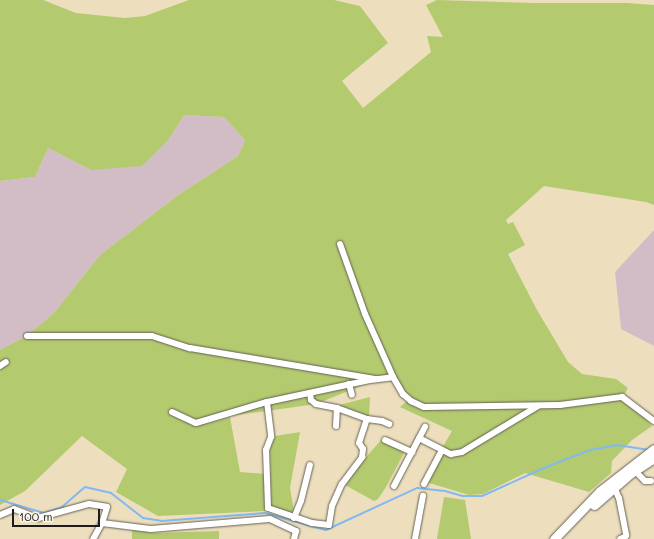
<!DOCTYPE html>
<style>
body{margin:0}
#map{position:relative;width:654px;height:539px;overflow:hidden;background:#eddfbd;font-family:Mali,sans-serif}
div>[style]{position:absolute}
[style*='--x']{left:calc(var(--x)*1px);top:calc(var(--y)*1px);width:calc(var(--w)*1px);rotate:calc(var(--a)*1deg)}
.industrial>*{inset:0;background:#d2bdc6}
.green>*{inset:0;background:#b3ca6f}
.stream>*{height:2px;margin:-1px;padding:0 1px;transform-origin:1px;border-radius:1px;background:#83b8f2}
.roads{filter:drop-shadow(0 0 1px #656054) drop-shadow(0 0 1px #656054)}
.minor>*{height:6px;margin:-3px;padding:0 3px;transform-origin:3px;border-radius:3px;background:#fff}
.highway>*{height:9px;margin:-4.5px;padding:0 4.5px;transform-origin:4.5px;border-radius:4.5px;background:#fff}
span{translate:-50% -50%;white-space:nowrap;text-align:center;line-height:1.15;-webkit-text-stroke:3px #fbf7ec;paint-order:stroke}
.scale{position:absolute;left:12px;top:509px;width:88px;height:18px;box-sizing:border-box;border:2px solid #1c1c1c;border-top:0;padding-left:5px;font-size:12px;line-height:14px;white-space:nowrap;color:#1c1c1c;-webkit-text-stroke:3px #fbf7ec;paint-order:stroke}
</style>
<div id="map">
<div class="industrial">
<div style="clip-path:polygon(184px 115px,224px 117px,245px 140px,238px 156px,177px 196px,100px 255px,54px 313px,27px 336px,0 350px,0 181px,35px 177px,48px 148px,91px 170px,169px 139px)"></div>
<div style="clip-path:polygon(654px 230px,654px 346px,621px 329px,615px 272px)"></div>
</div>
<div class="green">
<div style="clip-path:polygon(0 0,43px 0,76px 13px,125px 18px,145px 16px,189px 0,334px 0,360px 6px,388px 43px,342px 81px,363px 108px,431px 52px,427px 36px,443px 37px,426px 5px,437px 0,535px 3px,627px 3px,654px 5px,654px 205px,646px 202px,544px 186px,506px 220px,508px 224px,513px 222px,525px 245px,508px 254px,537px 310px,568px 362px,582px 374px,616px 379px,628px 388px,621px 400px,636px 409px,652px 426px,632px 440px,612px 461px,611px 473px,589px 492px,525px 473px,483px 494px,469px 495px,423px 481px,452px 431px,400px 407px,407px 401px,364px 305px,388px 375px,316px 404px,230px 416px,204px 425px,230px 417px,240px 472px,265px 474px,266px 511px,158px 516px,116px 492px,127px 469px,82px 436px,25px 491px,0 505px,0 350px,27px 336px,54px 313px,100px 255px,177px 196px,238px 156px,245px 140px,224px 117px,184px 115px,169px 139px,142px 166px,91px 170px,48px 148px,35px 177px,0 181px)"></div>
<div style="clip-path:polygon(370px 397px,369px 418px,340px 407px,339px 405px)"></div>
<div style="clip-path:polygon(300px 432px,290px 488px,294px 511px,288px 513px,271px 506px,270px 448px,275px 436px)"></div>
<div style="clip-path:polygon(381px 440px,405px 451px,386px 487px,378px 499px,374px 501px,345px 485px,355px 470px)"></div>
<div style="clip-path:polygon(444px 497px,465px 500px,471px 539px,437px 539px)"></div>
<div style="clip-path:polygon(132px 530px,155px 533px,219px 531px,219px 539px,132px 539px)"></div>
</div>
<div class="stream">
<div style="--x:0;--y:500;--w:46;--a:16.5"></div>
<div style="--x:44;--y:513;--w:19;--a:-18"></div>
<div style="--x:62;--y:507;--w:30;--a:-41"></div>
<div style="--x:85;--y:487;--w:27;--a:13"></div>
<div style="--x:111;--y:493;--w:41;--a:38"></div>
<div style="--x:143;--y:518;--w:18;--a:9"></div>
<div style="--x:161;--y:521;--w:104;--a:-4.4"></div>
<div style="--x:265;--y:513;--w:63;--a:15.6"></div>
<div style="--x:326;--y:530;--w:100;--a:-24.8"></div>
<div style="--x:417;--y:488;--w:28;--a:6"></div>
<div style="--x:445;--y:491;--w:19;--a:16"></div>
<div style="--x:463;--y:496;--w:19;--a:0"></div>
<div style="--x:482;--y:496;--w:68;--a:-24.3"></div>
<div style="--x:544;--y:468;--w:49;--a:-21.4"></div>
<div style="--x:590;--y:450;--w:27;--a:-10"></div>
<div style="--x:617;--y:445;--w:31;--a:9"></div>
</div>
<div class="roads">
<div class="minor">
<div style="--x:340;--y:244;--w:74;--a:70.3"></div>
<div style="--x:365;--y:314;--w:69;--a:66"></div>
<div style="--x:393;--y:377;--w:20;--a:60"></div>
<div style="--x:403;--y:394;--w:11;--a:41"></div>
<div style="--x:411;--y:401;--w:14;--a:25"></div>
<div style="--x:424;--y:407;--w:136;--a:-0.8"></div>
<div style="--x:560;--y:405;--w:63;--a:-7.4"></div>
<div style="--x:622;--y:397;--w:40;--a:37"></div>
<div style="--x:27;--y:336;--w:125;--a:0"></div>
<div style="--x:152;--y:336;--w:40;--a:18"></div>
<div style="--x:190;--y:348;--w:189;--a:9.5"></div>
<div style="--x:0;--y:366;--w:7;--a:-34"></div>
<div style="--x:349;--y:384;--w:11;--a:75"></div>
<div style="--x:310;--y:393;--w:7;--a:82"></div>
<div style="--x:311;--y:400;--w:6;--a:39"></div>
<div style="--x:316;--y:404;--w:21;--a:11"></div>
<div style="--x:337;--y:408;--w:32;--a:20"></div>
<div style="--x:267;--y:402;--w:35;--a:83"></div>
<div style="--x:271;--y:437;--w:14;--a:111"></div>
<div style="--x:266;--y:450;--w:58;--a:88"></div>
<div style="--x:268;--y:508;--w:46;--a:18.8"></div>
<div style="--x:312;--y:523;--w:17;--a:7"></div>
<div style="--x:329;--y:525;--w:19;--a:-81"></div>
<div style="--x:332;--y:506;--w:24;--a:-66"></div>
<div style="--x:342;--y:484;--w:34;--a:-53"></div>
<div style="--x:362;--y:457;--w:8;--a:-83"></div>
<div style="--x:363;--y:449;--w:7;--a:-124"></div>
<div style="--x:359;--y:443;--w:25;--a:-72"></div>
<div style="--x:367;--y:419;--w:15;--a:8"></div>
<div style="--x:382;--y:421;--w:8;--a:23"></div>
<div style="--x:172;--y:412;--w:26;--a:25"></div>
<div style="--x:196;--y:423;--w:74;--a:-16.5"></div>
<div style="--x:267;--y:402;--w:105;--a:-12.1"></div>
<div style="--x:370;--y:380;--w:23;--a:-7"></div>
<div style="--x:336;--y:426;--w:18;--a:-87"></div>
<div style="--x:419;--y:438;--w:36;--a:27"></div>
<div style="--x:451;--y:454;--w:11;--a:-10"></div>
<div style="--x:462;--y:452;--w:89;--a:-31.2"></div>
<div style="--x:385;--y:440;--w:30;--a:24"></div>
<div style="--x:635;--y:471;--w:14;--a:45"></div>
<div style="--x:645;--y:481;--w:6;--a:0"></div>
<div style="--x:424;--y:484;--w:38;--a:-62"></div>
<div style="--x:394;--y:486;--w:67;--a:-62.3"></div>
<div style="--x:614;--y:487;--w:12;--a:66"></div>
<div style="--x:619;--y:498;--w:38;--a:79"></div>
<div style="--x:626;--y:535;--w:2;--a:117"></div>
<div style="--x:625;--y:537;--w:5;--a:158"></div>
<div style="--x:0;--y:515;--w:15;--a:-23"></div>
<div style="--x:14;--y:509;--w:26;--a:21"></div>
<div style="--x:38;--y:518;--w:53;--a:-15.4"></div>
<div style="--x:89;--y:504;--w:18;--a:9"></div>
<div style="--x:107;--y:507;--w:17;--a:107"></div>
<div style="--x:102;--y:523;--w:18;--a:119"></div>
<div style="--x:294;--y:518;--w:18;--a:-68"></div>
<div style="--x:301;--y:501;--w:37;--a:-76"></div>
<div style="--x:102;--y:523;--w:49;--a:7"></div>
<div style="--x:151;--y:529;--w:119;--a:-4.8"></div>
<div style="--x:270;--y:519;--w:29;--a:25"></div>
<div style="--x:296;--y:531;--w:8;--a:104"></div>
<div style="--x:415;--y:539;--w:44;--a:-79.5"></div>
</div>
<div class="highway">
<div style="--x:594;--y:505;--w:49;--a:-40.9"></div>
<div style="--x:631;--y:473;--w:27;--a:-33"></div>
<div style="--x:554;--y:539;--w:66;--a:-46.2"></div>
<div style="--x:600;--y:491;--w:68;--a:-37.9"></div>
</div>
</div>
<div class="scale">100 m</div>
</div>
